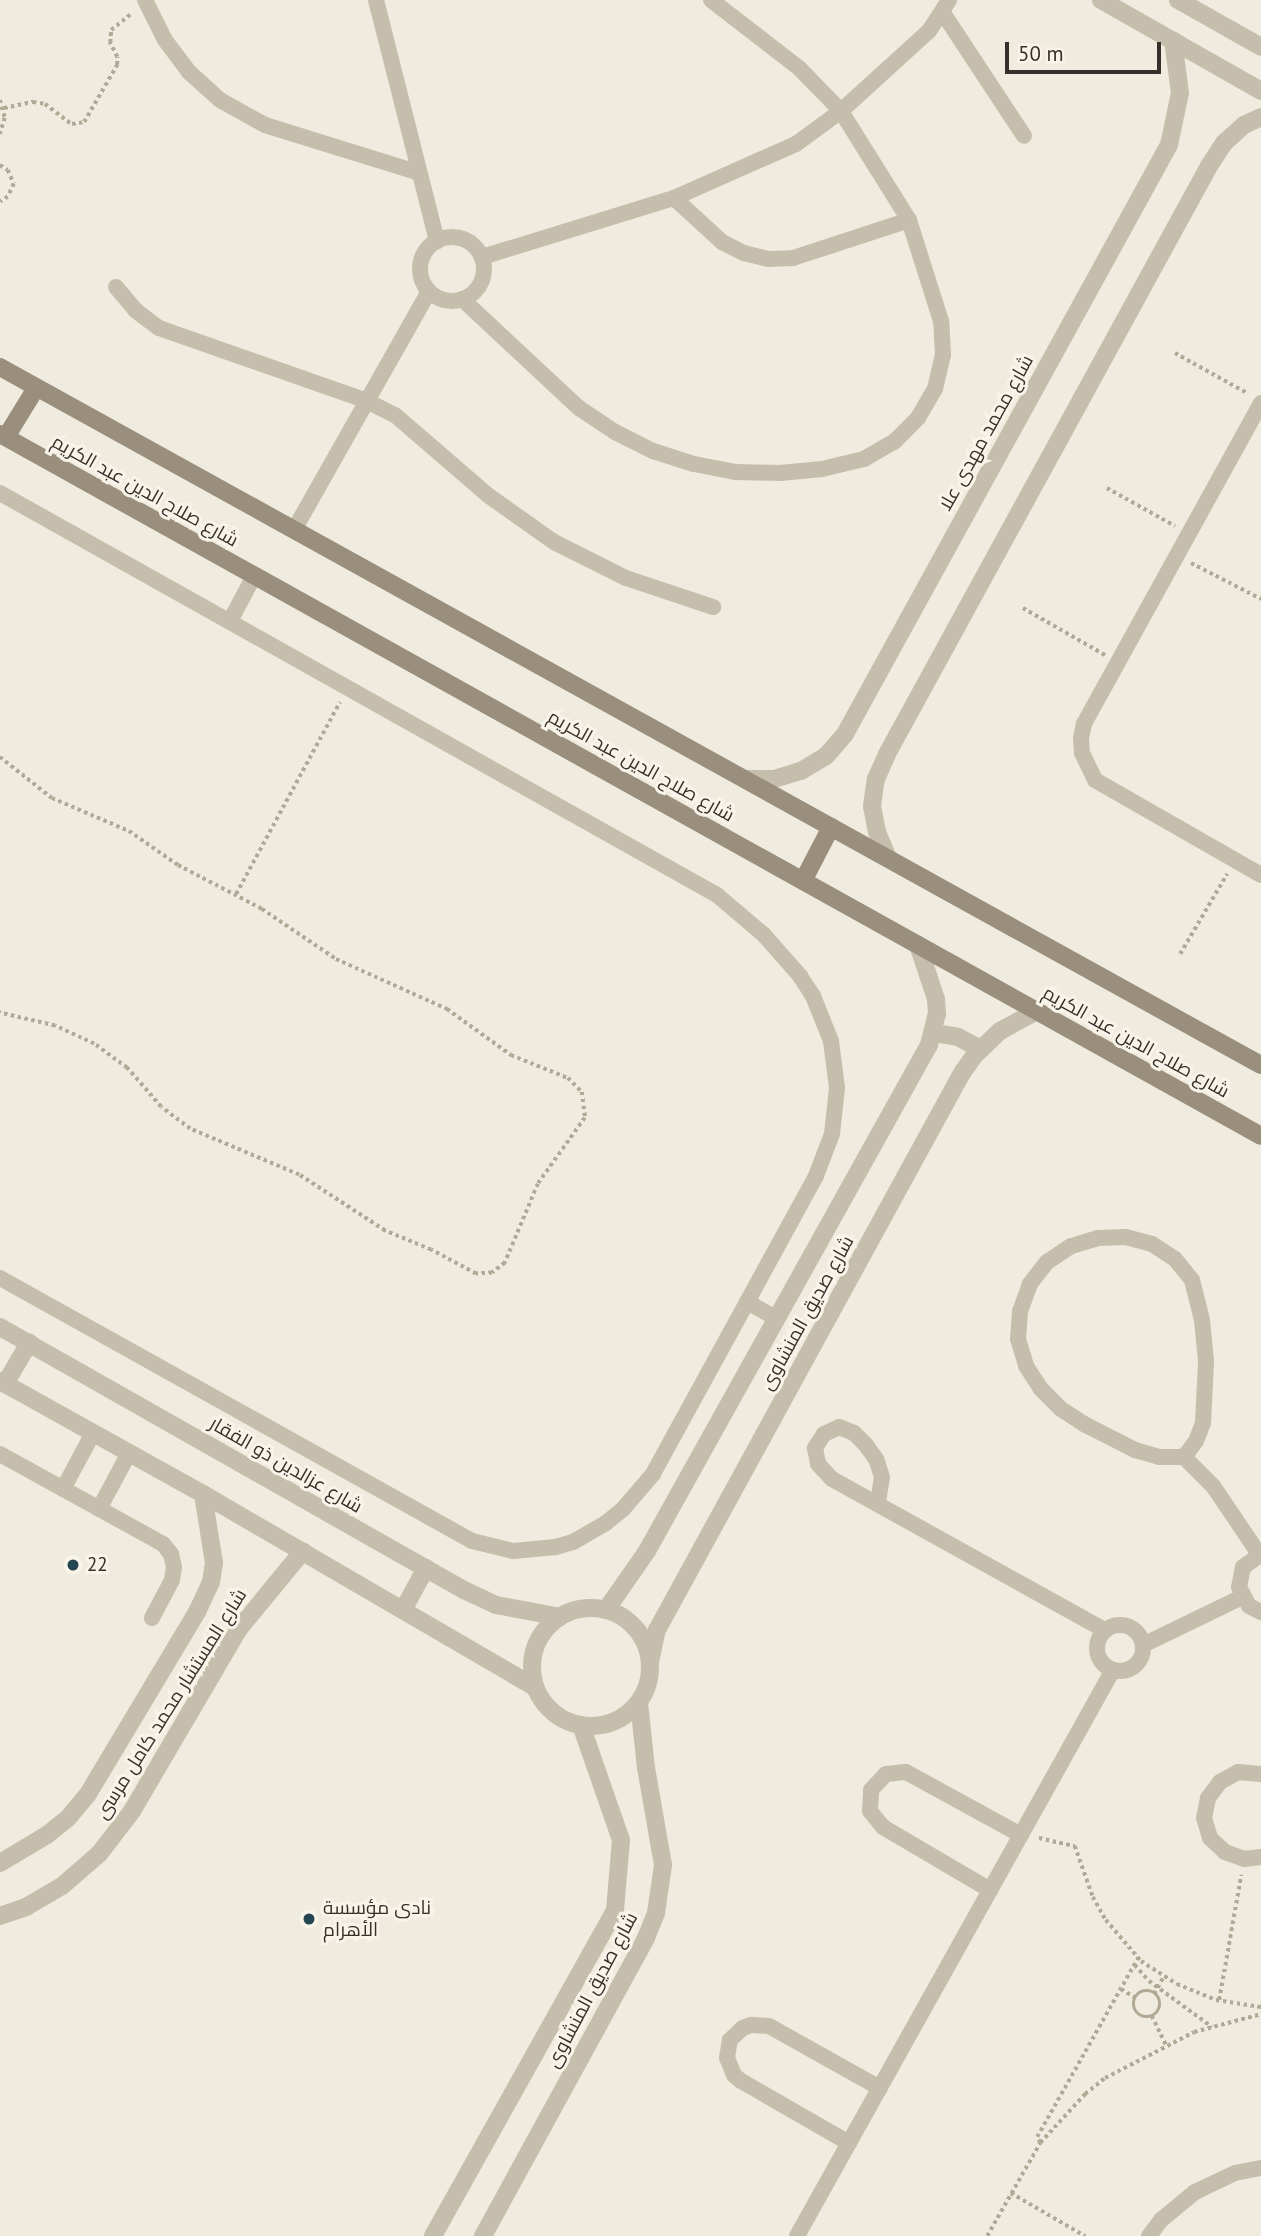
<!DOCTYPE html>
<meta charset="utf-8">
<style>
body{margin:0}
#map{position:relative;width:1261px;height:2236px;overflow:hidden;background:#efebde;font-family:"PT Sans",Cairo,sans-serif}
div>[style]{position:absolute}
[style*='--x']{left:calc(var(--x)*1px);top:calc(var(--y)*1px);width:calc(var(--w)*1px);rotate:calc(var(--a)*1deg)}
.path>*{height:3.5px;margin-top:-1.75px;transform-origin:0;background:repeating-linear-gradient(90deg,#b2a896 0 3.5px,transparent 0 7px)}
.path>.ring{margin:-1.75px;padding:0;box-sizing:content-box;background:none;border:3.5px solid #b2a896;border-radius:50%}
.minor>*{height:16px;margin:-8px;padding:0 8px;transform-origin:8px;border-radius:8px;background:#c6beac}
.minor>.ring{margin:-8px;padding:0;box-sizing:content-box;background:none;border:16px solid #c6beac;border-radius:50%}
.tertiary>*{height:18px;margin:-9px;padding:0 9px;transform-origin:9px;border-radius:9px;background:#c6beac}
.tertiary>.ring{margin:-9px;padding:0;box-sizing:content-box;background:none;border:18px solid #c6beac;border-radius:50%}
.secondary>*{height:18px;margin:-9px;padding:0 9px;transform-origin:9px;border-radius:9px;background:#9a8e7d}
.dots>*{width:19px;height:19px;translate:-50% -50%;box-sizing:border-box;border:4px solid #f8f4ea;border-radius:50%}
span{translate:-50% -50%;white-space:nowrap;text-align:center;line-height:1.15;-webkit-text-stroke:6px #f8f4ea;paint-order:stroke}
.street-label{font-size:19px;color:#35302a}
.poi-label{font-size:19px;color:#35302a}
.left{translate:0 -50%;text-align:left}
.scale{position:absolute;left:1005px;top:42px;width:156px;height:32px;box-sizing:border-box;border:4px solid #35302a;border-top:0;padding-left:9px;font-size:21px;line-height:24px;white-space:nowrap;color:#35302a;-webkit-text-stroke:5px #f8f4ea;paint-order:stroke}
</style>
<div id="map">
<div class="path">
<div style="--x:0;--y:100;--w:19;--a:74"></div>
<div style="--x:5;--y:118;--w:17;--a:107"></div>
<div style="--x:4;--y:108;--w:30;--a:-12"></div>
<div style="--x:33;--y:102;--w:12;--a:9"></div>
<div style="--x:45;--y:104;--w:34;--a:37"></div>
<div style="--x:72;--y:124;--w:12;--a:-9"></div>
<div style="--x:84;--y:122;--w:66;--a:-59.9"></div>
<div style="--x:117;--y:65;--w:8;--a:-90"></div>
<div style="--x:117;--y:57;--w:16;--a:-117"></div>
<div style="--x:110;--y:43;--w:13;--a:-86"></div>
<div style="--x:111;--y:30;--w:27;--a:-39"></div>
<div style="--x:0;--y:165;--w:9;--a:32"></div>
<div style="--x:8;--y:170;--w:15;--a:67"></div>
<div style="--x:14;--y:184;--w:14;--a:115"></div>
<div style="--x:8;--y:197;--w:9;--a:148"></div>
<div style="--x:1175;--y:353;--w:82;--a:29.1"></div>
<div style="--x:1107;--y:488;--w:78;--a:29.2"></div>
<div style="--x:1191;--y:563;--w:79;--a:27.2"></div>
<div style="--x:1023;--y:608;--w:95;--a:29.8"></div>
<div style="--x:0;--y:757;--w:66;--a:38.3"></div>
<div style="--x:52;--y:798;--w:84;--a:23.2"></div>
<div style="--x:129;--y:831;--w:60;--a:34.8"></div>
<div style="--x:178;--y:865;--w:95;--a:27.6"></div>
<div style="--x:262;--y:909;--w:89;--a:34"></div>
<div style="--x:336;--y:959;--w:122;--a:24.2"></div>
<div style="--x:447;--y:1009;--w:79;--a:35.7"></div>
<div style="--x:511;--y:1055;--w:61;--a:22"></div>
<div style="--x:568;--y:1078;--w:20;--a:45"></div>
<div style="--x:582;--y:1092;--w:26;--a:83"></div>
<div style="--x:585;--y:1118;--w:81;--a:125.5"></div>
<div style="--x:538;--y:1184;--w:86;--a:112.7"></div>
<div style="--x:505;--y:1263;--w:16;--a:142"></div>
<div style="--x:492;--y:1273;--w:16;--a:176"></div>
<div style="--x:476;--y:1274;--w:51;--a:-151.9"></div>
<div style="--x:431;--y:1250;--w:50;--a:-157.6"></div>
<div style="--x:385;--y:1231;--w:103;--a:-146.9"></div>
<div style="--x:299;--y:1175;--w:118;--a:-157.1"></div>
<div style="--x:190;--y:1129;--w:36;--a:-143"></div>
<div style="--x:161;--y:1107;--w:52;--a:-131.1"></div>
<div style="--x:127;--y:1068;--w:41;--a:-144"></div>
<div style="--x:94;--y:1044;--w:43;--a:-155.2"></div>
<div style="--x:55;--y:1026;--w:57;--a:-166.7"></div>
<div style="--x:236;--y:894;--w:218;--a:-61.6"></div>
<div style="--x:1180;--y:954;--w:93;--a:-59.6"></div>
<div style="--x:1039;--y:1838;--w:37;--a:13"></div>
<div style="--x:1075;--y:1846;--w:54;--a:70.6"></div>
<div style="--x:1093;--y:1897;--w:26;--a:61"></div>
<div style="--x:1106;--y:1920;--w:54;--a:49.5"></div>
<div style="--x:1141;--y:1961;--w:43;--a:32.6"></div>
<div style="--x:1177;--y:1984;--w:42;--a:22.3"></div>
<div style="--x:1216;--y:2000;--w:46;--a:8.8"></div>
<div style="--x:1135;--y:1965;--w:21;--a:49"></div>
<div style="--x:1149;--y:1981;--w:78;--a:36.1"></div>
<div style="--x:1121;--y:1989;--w:17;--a:31"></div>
<div class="ring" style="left:1134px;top:1991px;width:22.5px;height:22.5px"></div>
<div style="--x:1154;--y:1994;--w:21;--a:-61"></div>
<div style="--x:1219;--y:2000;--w:127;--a:-80"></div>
<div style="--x:1152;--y:2016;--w:32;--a:64"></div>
<div style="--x:1040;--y:2143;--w:7;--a:-117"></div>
<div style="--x:1037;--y:2137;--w:206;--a:-60.6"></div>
<div style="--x:1011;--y:2193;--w:86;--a:30.2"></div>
<div style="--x:987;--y:2236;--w:107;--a:-60.3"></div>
<div style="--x:1040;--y:2143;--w:67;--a:-47.4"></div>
<div style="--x:1085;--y:2094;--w:26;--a:-39"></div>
<div style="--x:1105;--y:2078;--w:100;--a:-27.3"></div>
<div style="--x:1194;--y:2032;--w:69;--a:-15"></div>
</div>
<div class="minor">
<div style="--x:145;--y:0;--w:45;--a:63.4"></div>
<div style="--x:165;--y:40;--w:40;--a:53"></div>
<div style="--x:189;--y:72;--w:42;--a:42.1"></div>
<div style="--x:220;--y:100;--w:51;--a:29.1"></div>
<div style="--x:265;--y:125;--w:159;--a:17.2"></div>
<div style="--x:376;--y:0;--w:249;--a:75.8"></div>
<div style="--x:943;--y:13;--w:147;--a:56.6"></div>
<div style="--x:674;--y:198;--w:65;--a:42.5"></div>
<div style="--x:722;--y:242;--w:25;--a:27"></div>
<div style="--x:744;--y:253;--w:25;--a:14"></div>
<div style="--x:768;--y:259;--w:25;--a:-2"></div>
<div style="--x:793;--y:258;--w:122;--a:-18.1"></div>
<div class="ring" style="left:420px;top:237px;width:48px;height:48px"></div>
<div style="--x:482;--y:257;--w:201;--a:-17.1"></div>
<div style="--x:674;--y:198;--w:133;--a:-23.9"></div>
<div style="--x:796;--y:144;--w:56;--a:-36.3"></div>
<div style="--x:841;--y:111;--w:119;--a:-42.3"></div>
<div style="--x:929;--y:31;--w:37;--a:-57"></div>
<div style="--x:116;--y:287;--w:30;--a:50"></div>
<div style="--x:135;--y:310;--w:30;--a:37"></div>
<div style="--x:159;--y:328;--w:220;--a:19.3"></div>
<div style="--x:367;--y:401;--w:31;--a:27"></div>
<div style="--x:395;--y:415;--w:124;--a:40.8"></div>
<div style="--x:489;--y:496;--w:80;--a:35.3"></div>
<div style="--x:554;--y:542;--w:80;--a:26.6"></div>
<div style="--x:626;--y:578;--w:92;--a:18.4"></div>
<div style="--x:462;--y:299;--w:160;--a:43"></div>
<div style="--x:579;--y:408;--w:43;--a:33.7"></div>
<div style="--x:615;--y:432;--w:42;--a:26.6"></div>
<div style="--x:653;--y:451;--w:43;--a:17.6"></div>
<div style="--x:694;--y:464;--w:43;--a:10.8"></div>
<div style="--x:736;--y:472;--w:44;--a:1.3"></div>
<div style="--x:780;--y:473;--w:42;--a:-5.4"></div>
<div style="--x:822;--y:469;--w:43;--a:-13.4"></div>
<div style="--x:864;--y:459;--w:34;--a:-30"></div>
<div style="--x:894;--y:442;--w:34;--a:-45"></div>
<div style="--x:918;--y:418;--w:34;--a:-60"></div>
<div style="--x:935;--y:389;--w:35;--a:-77"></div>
<div style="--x:943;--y:355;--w:34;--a:-93"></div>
<div style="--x:941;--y:321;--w:106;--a:-107.6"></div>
<div style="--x:909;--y:220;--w:128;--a:-122"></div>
<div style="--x:841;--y:111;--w:60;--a:-134.3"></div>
<div style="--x:799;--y:68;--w:111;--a:-142.3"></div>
<div style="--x:1261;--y:403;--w:367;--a:118.9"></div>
<div style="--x:1084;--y:724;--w:14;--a:102"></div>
<div style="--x:1081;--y:738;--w:15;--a:86"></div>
<div style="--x:1082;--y:753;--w:30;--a:64"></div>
<div style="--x:1095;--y:780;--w:191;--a:29.8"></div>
<div style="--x:0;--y:493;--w:822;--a:29.28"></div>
<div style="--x:717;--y:895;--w:62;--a:40.4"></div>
<div style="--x:764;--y:935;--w:55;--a:48.7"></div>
<div style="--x:800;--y:976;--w:24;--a:57"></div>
<div style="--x:813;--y:996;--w:48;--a:68.2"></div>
<div style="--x:831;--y:1041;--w:47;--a:82.7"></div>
<div style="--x:837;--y:1088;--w:46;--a:96.2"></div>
<div style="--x:832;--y:1134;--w:45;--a:110.9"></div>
<div style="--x:816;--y:1176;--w:340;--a:118.7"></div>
<div style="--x:653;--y:1474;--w:46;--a:130.6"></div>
<div style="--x:623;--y:1509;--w:22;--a:141"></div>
<div style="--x:606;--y:1523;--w:38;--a:150"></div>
<div style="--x:573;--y:1542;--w:19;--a:164"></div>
<div style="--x:555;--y:1547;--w:42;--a:174.6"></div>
<div style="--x:513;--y:1551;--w:42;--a:-166.3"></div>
<div style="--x:472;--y:1541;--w:540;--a:-150.87"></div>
<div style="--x:294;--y:530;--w:274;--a:-60.5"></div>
<div style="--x:230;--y:621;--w:51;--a:-61.9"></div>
<div style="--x:747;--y:1302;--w:33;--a:29"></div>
<div style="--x:0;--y:1454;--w:186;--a:28.9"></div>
<div style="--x:163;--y:1544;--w:13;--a:51"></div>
<div style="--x:171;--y:1554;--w:13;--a:77"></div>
<div style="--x:174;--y:1567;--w:13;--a:99"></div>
<div style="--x:172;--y:1580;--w:43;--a:117.8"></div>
<div style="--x:1184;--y:1457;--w:20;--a:-53"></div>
<div style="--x:1196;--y:1441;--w:19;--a:-69"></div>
<div style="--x:1203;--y:1423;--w:62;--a:-87.2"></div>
<div style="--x:1206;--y:1361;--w:41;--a:-95.6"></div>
<div style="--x:1202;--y:1320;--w:41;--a:-104"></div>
<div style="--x:1192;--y:1280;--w:27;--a:-129"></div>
<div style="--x:1175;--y:1259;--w:27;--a:-147"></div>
<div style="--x:1152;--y:1244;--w:27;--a:-165"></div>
<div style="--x:1126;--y:1237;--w:28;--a:178"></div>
<div style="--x:1098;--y:1238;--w:28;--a:163"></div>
<div style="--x:1071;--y:1246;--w:29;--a:146"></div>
<div style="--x:1047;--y:1262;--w:28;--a:128"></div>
<div style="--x:1030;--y:1284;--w:29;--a:110"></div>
<div style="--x:1020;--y:1311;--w:28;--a:94"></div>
<div style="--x:1018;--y:1339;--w:28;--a:73"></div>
<div style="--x:1026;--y:1366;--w:27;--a:57"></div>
<div style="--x:1041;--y:1389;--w:28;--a:45"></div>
<div style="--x:1061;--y:1409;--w:27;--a:33"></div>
<div style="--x:1084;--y:1424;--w:57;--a:27"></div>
<div style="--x:1135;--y:1450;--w:25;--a:16"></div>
<div style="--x:1159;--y:1457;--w:25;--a:0"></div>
<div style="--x:1184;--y:1457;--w:41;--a:45"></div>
<div style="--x:1213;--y:1486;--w:82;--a:55.9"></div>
<div style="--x:63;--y:1489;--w:64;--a:-61.8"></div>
<div style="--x:878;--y:1502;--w:25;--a:-81"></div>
<div style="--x:882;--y:1477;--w:19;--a:-108"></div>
<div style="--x:876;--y:1459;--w:17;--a:-126"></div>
<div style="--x:866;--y:1445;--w:17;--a:-135"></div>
<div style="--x:854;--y:1433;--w:16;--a:-158"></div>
<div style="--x:839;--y:1427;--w:17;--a:155"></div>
<div style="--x:824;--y:1434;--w:17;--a:123"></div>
<div style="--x:815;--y:1448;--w:16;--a:79"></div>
<div style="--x:818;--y:1464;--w:21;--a:47"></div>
<div style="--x:832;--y:1479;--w:311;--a:29"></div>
<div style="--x:99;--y:1509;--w:64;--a:-61.8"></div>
<div style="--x:1261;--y:1554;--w:22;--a:144"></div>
<div style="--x:1243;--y:1567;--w:20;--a:101"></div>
<div style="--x:1239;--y:1587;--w:21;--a:62"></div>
<div style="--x:1249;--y:1606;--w:13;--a:27"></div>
<div class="ring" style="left:1097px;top:1625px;width:30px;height:30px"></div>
<div style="--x:1143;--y:1645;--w:110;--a:-25.9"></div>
<div style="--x:1261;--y:1774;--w:23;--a:-175"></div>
<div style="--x:1238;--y:1772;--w:21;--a:151"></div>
<div style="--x:1220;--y:1782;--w:20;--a:127"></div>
<div style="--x:1208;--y:1798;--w:20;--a:101"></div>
<div style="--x:1204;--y:1818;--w:21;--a:73"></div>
<div style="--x:1210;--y:1838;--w:21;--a:43"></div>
<div style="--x:1225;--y:1852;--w:20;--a:20"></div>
<div style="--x:1244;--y:1859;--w:17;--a:-7"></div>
<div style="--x:990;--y:1890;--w:124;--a:-149.5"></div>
<div style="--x:883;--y:1827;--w:21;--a:-129"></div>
<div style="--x:870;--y:1811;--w:21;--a:-87"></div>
<div style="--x:871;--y:1790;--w:22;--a:-47"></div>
<div style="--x:886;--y:1774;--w:20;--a:-6"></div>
<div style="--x:906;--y:1772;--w:131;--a:28.7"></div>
<div style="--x:849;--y:2143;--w:125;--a:-150.1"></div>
<div style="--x:741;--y:2081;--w:9;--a:-139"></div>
<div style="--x:734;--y:2075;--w:18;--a:-112"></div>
<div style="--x:727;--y:2058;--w:18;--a:-81"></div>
<div style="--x:730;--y:2040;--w:18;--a:-43"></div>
<div style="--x:743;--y:2028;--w:9;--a:-21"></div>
<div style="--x:751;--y:2025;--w:18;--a:3"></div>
<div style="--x:769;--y:2026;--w:127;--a:29.2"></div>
<div style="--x:797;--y:2236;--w:648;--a:-60.83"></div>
<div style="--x:1149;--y:2236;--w:20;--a:-53"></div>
<div style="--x:1161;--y:2220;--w:44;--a:-39.5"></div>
<div style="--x:1195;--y:2192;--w:44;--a:-25.4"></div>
<div style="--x:1235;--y:2173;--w:26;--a:-11"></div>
</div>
<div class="tertiary">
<div style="--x:1101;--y:0;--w:184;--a:29.6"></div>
<div style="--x:1178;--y:0;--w:95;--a:29.5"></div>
<div style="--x:745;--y:779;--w:29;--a:0"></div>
<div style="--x:774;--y:779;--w:28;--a:-17"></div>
<div style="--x:801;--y:771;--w:29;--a:-31"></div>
<div style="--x:826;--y:756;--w:29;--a:-49"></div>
<div style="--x:845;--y:734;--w:672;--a:-61.19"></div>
<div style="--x:1169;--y:145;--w:53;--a:-78.1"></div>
<div style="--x:1180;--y:93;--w:53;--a:-97.5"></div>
<div style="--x:888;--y:858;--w:28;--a:-113"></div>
<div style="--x:877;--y:832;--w:26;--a:-101"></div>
<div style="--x:872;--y:806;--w:27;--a:-82"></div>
<div style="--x:876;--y:779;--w:27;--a:-66"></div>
<div style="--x:887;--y:754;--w:670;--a:-61.29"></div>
<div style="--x:1209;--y:166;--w:27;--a:-57"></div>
<div style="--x:1224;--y:143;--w:27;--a:-42"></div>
<div style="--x:1244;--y:125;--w:19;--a:-25"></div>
<div style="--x:934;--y:1033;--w:24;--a:9"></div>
<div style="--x:958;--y:1037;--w:26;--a:28"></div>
<div style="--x:0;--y:1327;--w:533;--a:29.55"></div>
<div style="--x:464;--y:1590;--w:35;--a:25"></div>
<div style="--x:496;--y:1605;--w:65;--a:10.6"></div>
<div style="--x:0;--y:1381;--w:232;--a:29.1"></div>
<div style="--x:203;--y:1494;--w:384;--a:30.2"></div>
<div style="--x:5;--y:1384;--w:48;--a:-59.7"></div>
<div class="ring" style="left:532px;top:1608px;width:100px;height:100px"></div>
<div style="--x:403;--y:1610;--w:48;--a:-61.3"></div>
<div style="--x:606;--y:1610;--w:72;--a:-55.2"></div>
<div style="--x:647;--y:1551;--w:579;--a:-60.87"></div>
<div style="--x:929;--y:1045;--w:32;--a:-76"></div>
<div style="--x:937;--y:1014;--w:15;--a:-94"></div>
<div style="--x:936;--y:999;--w:57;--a:-108.4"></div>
<div style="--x:650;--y:1662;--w:33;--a:-78"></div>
<div style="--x:657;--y:1630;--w:635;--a:-61.3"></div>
<div style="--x:962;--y:1073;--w:21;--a:-55"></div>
<div style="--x:974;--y:1056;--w:36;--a:-44"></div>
<div style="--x:1000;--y:1031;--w:42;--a:-28.4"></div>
<div style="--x:0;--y:1863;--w:55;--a:-30.8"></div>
<div style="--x:47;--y:1835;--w:27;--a:-39"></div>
<div style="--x:68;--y:1818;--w:31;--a:-50"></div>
<div style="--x:88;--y:1794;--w:212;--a:-59.1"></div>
<div style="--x:197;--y:1612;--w:33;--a:-65"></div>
<div style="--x:211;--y:1582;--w:19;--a:-81"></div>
<div style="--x:214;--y:1563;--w:70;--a:-99.1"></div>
<div style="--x:0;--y:1916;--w:28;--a:-19"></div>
<div style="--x:26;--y:1907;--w:42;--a:-30.3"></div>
<div style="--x:62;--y:1886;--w:49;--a:-40.9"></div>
<div style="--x:99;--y:1854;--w:54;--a:-52.5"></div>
<div style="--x:132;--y:1811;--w:210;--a:-59.6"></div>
<div style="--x:238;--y:1630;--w:102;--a:-50.6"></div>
<div style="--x:433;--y:2236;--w:373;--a:-60.8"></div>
<div style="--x:615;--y:1910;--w:70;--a:-85.1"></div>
<div style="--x:621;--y:1840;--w:122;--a:-109.2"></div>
<div style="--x:483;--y:2236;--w:340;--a:-61.3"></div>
<div style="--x:646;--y:1938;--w:27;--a:-68"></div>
<div style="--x:656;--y:1913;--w:49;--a:-81.7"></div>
<div style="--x:663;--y:1865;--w:98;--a:-99.9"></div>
<div style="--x:646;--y:1768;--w:66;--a:-96.1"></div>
</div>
<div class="secondary">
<div style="--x:0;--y:367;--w:1441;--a:28.97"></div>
<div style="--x:0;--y:434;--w:1443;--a:29.1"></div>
<div style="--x:6;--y:437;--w:57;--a:-58.5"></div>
<div style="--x:803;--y:881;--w:61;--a:-62.6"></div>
</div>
<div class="dots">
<div style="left:73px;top:1565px;background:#244552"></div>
<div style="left:309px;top:1919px;background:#244552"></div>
</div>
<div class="street-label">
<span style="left:986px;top:433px;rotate:-61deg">شارع محمد مهدى علا</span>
<span style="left:145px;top:491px;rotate:29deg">شارع صلاح الدين عبد الكريم</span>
<span style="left:641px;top:766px;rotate:29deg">شارع صلاح الدين عبد الكريم</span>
<span style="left:1136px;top:1042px;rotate:29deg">شارع صلاح الدين عبد الكريم</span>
<span style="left:807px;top:1313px;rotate:-61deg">شارع صديق المنشاوى</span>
<span style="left:286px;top:1465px;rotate:30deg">شارع عزالدين ذو الفقار</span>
<span style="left:171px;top:1704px;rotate:-58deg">شارع المستشار محمد كامل مرسى</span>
<span style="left:592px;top:1990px;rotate:-62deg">شارع صديق المنشاوى</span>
</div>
<div class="poi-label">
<span class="left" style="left:87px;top:1565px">22</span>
<span class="left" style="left:323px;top:1919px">نادى مؤسسة<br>الأهرام</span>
</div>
<div class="scale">50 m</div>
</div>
